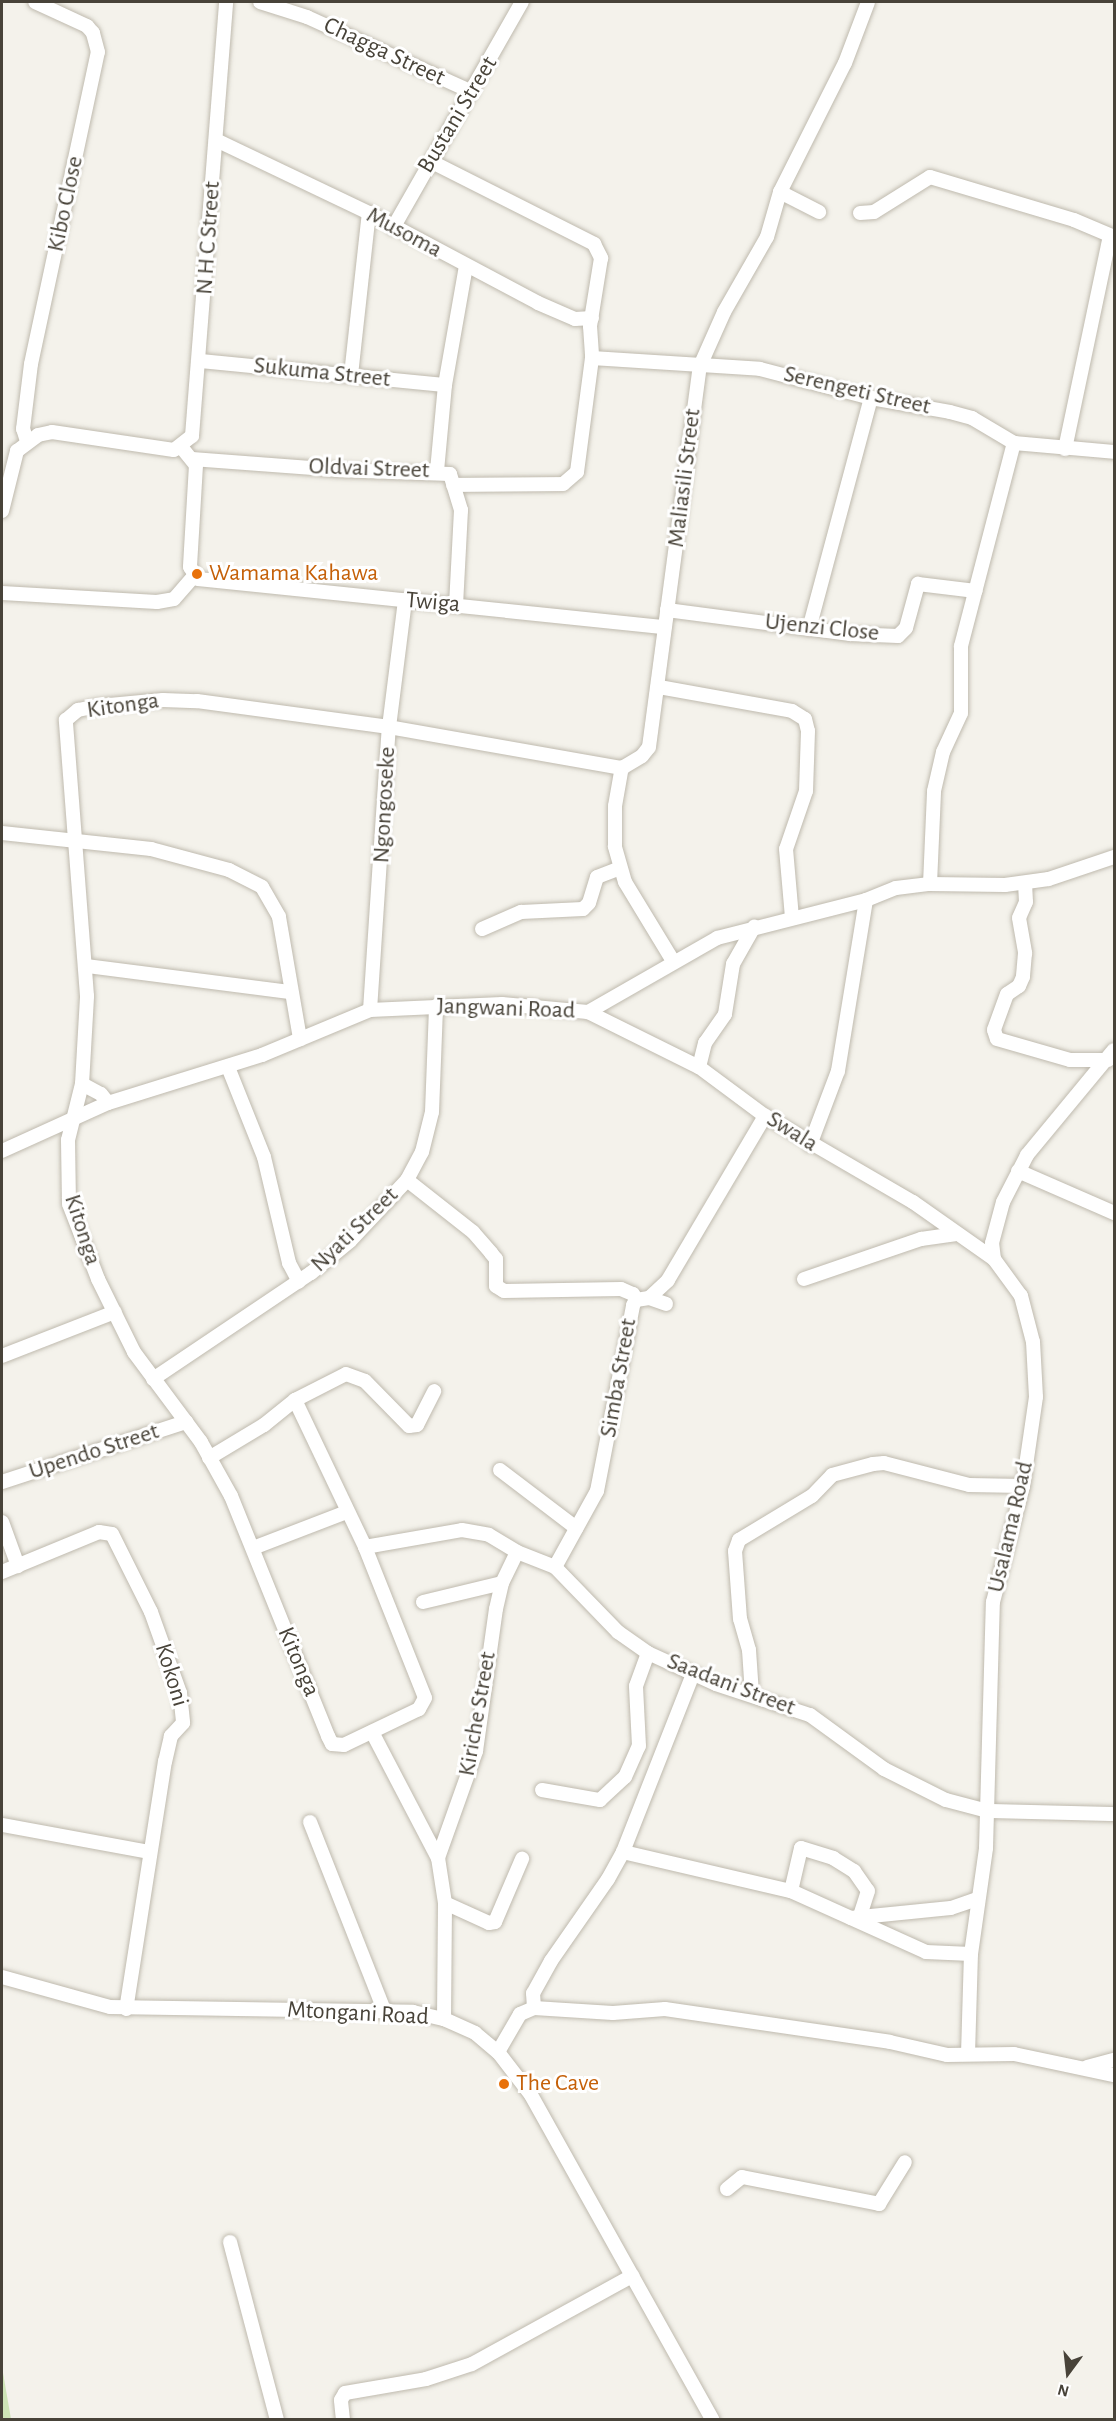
<!DOCTYPE html>
<style>
body{margin:0}
#map{position:relative;width:1116px;height:2421px;overflow:hidden;background:#f4f2eb;font-family:"Alegreya Sans",sans-serif}
div>[style]{position:absolute}
[style*='--x']{left:calc(var(--x)*1px);top:calc(var(--y)*1px);width:calc(var(--w)*1px);rotate:calc(var(--a)*1deg)}
.green>*{inset:0;background:#cfe5b7}
.roads{filter:drop-shadow(0 0 2px #bfbaae) drop-shadow(0 0 2px #bfbaae)}
.minor>*{height:14px;margin:-7px;padding:0 7px;transform-origin:7px;border-radius:7px;background:#fff}
.dots>*{width:16px;height:16px;translate:-50% -50%;box-sizing:border-box;border:3px solid #fff;border-radius:50%}
span{translate:-50% -50%;white-space:nowrap;text-align:center;line-height:1.15;-webkit-text-stroke:6px #fff;paint-order:stroke}
.street-label{font-size:24px;color:#484339}
.food-label{font-size:24px;color:#c56008}
.left{translate:0 -50%;text-align:left}
.frame{position:absolute;inset:0;border:3px solid #484339;pointer-events:none}
.north{position:absolute;left:1038px;top:2343px;width:60px;height:60px;-webkit-text-stroke:4px #fff;paint-order:stroke;rotate:195deg;font-size:16px;font-weight:700;line-height:24px;text-align:center;color:#484339}
.north::after{content:'';display:block;margin:auto;width:21px;height:27px;background:#484339;clip-path:polygon(50% 0,100% 100%,50% 72%,0 100%)}
</style>
<div id="map">
<div class="green">
<div style="clip-path:polygon(2px 2367px,11px 2419px,2px 2419px)"></div>
</div>
<div class="roads">
<div class="minor">
<div style="--x:260;--y:2;--w:49;--a:17.7"></div>
<div style="--x:307;--y:17;--w:181;--a:24.4"></div>
<div style="--x:216;--y:140;--w:170;--a:25.5"></div>
<div style="--x:369;--y:213;--w:191;--a:28"></div>
<div style="--x:538;--y:303;--w:40;--a:23.4"></div>
<div style="--x:575;--y:319;--w:17;--a:-3"></div>
<div style="--x:432;--y:162;--w:182;--a:26.8"></div>
<div style="--x:594;--y:244;--w:16;--a:63"></div>
<div style="--x:601;--y:258;--w:69;--a:99.2"></div>
<div style="--x:590;--y:326;--w:32;--a:86"></div>
<div style="--x:592;--y:358;--w:115;--a:97.5"></div>
<div style="--x:577;--y:472;--w:18;--a:139"></div>
<div style="--x:563;--y:484;--w:110;--a:179.5"></div>
<div style="--x:780;--y:192;--w:44;--a:27.1"></div>
<div style="--x:860;--y:213;--w:14;--a:-4"></div>
<div style="--x:874;--y:212;--w:66;--a:-32"></div>
<div style="--x:930;--y:177;--w:150;--a:16.6"></div>
<div style="--x:1074;--y:220;--w:43;--a:23"></div>
<div style="--x:393;--y:228;--w:260;--a:-60.3"></div>
<div style="--x:592;--y:358;--w:168;--a:3.7"></div>
<div style="--x:760;--y:369;--w:115;--a:14.6"></div>
<div style="--x:871;--y:398;--w:80;--a:10"></div>
<div style="--x:950;--y:412;--w:23;--a:15"></div>
<div style="--x:972;--y:418;--w:49;--a:30.8"></div>
<div style="--x:1014;--y:443;--w:100;--a:5.1"></div>
<div style="--x:200;--y:361;--w:246;--a:5.6"></div>
<div style="--x:351;--y:375;--w:163;--a:-83.7"></div>
<div style="--x:27;--y:441;--w:13;--a:-108"></div>
<div style="--x:23;--y:429;--w:65;--a:-83"></div>
<div style="--x:31;--y:364;--w:319;--a:-77.9"></div>
<div style="--x:98;--y:52;--w:20;--a:-105"></div>
<div style="--x:93;--y:33;--w:9;--a:-131"></div>
<div style="--x:87;--y:26;--w:57;--a:-155.2"></div>
<div style="--x:182;--y:448;--w:22;--a:51"></div>
<div style="--x:196;--y:465;--w:102;--a:93.4"></div>
<div style="--x:190;--y:567;--w:14;--a:56"></div>
<div style="--x:198;--y:579;--w:469;--a:5.9"></div>
<div style="--x:1065;--y:449;--w:218;--a:-78.1"></div>
<div style="--x:192;--y:459;--w:145;--a:4.3"></div>
<div style="--x:337;--y:470;--w:113;--a:2"></div>
<div style="--x:450;--y:474;--w:38;--a:73"></div>
<div style="--x:461;--y:510;--w:95;--a:93"></div>
<div style="--x:437;--y:471;--w:86;--a:-84.7"></div>
<div style="--x:445;--y:385;--w:121;--a:-80"></div>
<div style="--x:2;--y:511;--w:62;--a:-76"></div>
<div style="--x:17;--y:451;--w:26;--a:-37"></div>
<div style="--x:38;--y:435;--w:14;--a:-12"></div>
<div style="--x:52;--y:432;--w:123;--a:8.4"></div>
<div style="--x:174;--y:450;--w:23;--a:-38"></div>
<div style="--x:192;--y:436;--w:435;--a:-85.5"></div>
<div style="--x:2;--y:593;--w:155;--a:3.3"></div>
<div style="--x:157;--y:602;--w:17;--a:-10"></div>
<div style="--x:174;--y:599;--w:30;--a:-49"></div>
<div style="--x:667;--y:610;--w:185;--a:7.5"></div>
<div style="--x:850;--y:634;--w:48;--a:2.4"></div>
<div style="--x:898;--y:636;--w:11;--a:-45"></div>
<div style="--x:906;--y:628;--w:46;--a:-74.7"></div>
<div style="--x:918;--y:584;--w:58;--a:6.9"></div>
<div style="--x:809;--y:629;--w:239;--a:-75"></div>
<div style="--x:659;--y:687;--w:135;--a:10.2"></div>
<div style="--x:792;--y:711;--w:15;--a:32"></div>
<div style="--x:805;--y:719;--w:12;--a:76"></div>
<div style="--x:808;--y:731;--w:60;--a:91.9"></div>
<div style="--x:806;--y:791;--w:61;--a:109"></div>
<div style="--x:786;--y:849;--w:69;--a:85"></div>
<div style="--x:2;--y:833;--w:150;--a:6.1"></div>
<div style="--x:151;--y:849;--w:81;--a:15.1"></div>
<div style="--x:229;--y:870;--w:37;--a:27"></div>
<div style="--x:262;--y:887;--w:34;--a:60"></div>
<div style="--x:279;--y:917;--w:124;--a:80.2"></div>
<div style="--x:1025;--y:883;--w:19;--a:87"></div>
<div style="--x:1026;--y:902;--w:17;--a:114"></div>
<div style="--x:1019;--y:918;--w:36;--a:80"></div>
<div style="--x:1025;--y:953;--w:24;--a:95"></div>
<div style="--x:1023;--y:977;--w:10;--a:114"></div>
<div style="--x:1019;--y:986;--w:14;--a:146"></div>
<div style="--x:1007;--y:994;--w:38;--a:110"></div>
<div style="--x:994;--y:1030;--w:9;--a:72"></div>
<div style="--x:997;--y:1039;--w:76;--a:16"></div>
<div style="--x:1070;--y:1060;--w:38;--a:0"></div>
<div style="--x:930;--y:884;--w:93;--a:-87.5"></div>
<div style="--x:934;--y:791;--w:40;--a:-77"></div>
<div style="--x:943;--y:752;--w:43;--a:-65.2"></div>
<div style="--x:961;--y:713;--w:67;--a:-90"></div>
<div style="--x:961;--y:646;--w:210;--a:-75.4"></div>
<div style="--x:482;--y:929;--w:43;--a:-23.6"></div>
<div style="--x:521;--y:912;--w:62;--a:-2.8"></div>
<div style="--x:583;--y:909;--w:8;--a:-45"></div>
<div style="--x:589;--y:903;--w:27;--a:-73"></div>
<div style="--x:597;--y:877;--w:25;--a:-21"></div>
<div style="--x:673;--y:961;--w:92;--a:-121.3"></div>
<div style="--x:625;--y:882;--w:37;--a:-106"></div>
<div style="--x:615;--y:846;--w:40;--a:-90"></div>
<div style="--x:615;--y:806;--w:39;--a:-80"></div>
<div style="--x:622;--y:768;--w:23;--a:-31"></div>
<div style="--x:642;--y:756;--w:11;--a:-52"></div>
<div style="--x:649;--y:747;--w:384;--a:-82.4"></div>
<div style="--x:700;--y:366;--w:59;--a:-66"></div>
<div style="--x:724;--y:312;--w:86;--a:-60.2"></div>
<div style="--x:767;--y:237;--w:47;--a:-73.9"></div>
<div style="--x:780;--y:192;--w:144;--a:-63.3"></div>
<div style="--x:845;--y:63;--w:65;--a:-69.3"></div>
<div style="--x:87;--y:966;--w:205;--a:7.3"></div>
<div style="--x:370;--y:1010;--w:284;--a:-86.2"></div>
<div style="--x:389;--y:727;--w:128;--a:-82.8"></div>
<div style="--x:588;--y:1012;--w:124;--a:26.4"></div>
<div style="--x:699;--y:1067;--w:82;--a:36.6"></div>
<div style="--x:765;--y:1116;--w:171;--a:30.2"></div>
<div style="--x:913;--y:1202;--w:99;--a:35.1"></div>
<div style="--x:228;--y:1067;--w:97;--a:68.2"></div>
<div style="--x:264;--y:1157;--w:109;--a:76.7"></div>
<div style="--x:289;--y:1263;--w:21;--a:62"></div>
<div style="--x:699;--y:1067;--w:25;--a:-76"></div>
<div style="--x:705;--y:1043;--w:35;--a:-55"></div>
<div style="--x:725;--y:1014;--w:51;--a:-80.9"></div>
<div style="--x:733;--y:964;--w:43;--a:-60.4"></div>
<div style="--x:82;--y:1084;--w:21;--a:28"></div>
<div style="--x:101;--y:1094;--w:11;--a:52"></div>
<div style="--x:810;--y:1145;--w:79;--a:-69.3"></div>
<div style="--x:838;--y:1071;--w:173;--a:-80.7"></div>
<div style="--x:2;--y:1151;--w:116;--a:-24.4"></div>
<div style="--x:108;--y:1103;--w:161;--a:-17.3"></div>
<div style="--x:262;--y:1055;--w:117;--a:-22.6"></div>
<div style="--x:370;--y:1010;--w:132;--a:-2.6"></div>
<div style="--x:502;--y:1004;--w:86;--a:5.3"></div>
<div style="--x:588;--y:1012;--w:149;--a:-29.8"></div>
<div style="--x:717;--y:938;--w:154;--a:-14.3"></div>
<div style="--x:866;--y:900;--w:32;--a:-22"></div>
<div style="--x:896;--y:888;--w:34;--a:-7"></div>
<div style="--x:930;--y:884;--w:75;--a:0.8"></div>
<div style="--x:1005;--y:885;--w:44;--a:-7.8"></div>
<div style="--x:1049;--y:879;--w:69;--a:-18.7"></div>
<div style="--x:1018;--y:1171;--w:105;--a:23.6"></div>
<div style="--x:407;--y:1180;--w:84;--a:38.2"></div>
<div style="--x:473;--y:1232;--w:28;--a:49"></div>
<div style="--x:491;--y:1253;--w:8;--a:50"></div>
<div style="--x:496;--y:1259;--w:27;--a:90"></div>
<div style="--x:496;--y:1286;--w:9;--a:32"></div>
<div style="--x:504;--y:1291;--w:117;--a:-1"></div>
<div style="--x:621;--y:1289;--w:13;--a:23"></div>
<div style="--x:633;--y:1294;--w:7;--a:63"></div>
<div style="--x:804;--y:1279;--w:124;--a:-18.9"></div>
<div style="--x:921;--y:1239;--w:34;--a:-8"></div>
<div style="--x:649;--y:1298;--w:18;--a:19"></div>
<div style="--x:2;--y:1356;--w:121;--a:-21.3"></div>
<div style="--x:153;--y:1379;--w:190;--a:-33.9"></div>
<div style="--x:311;--y:1273;--w:50;--a:-39.4"></div>
<div style="--x:350;--y:1241;--w:83;--a:-46.9"></div>
<div style="--x:407;--y:1180;--w:32;--a:-62"></div>
<div style="--x:422;--y:1152;--w:41;--a:-76"></div>
<div style="--x:432;--y:1112;--w:106;--a:-87.8"></div>
<div style="--x:295;--y:1400;--w:163;--a:64.5"></div>
<div style="--x:365;--y:1547;--w:162;--a:68.3"></div>
<div style="--x:425;--y:1698;--w:13;--a:119"></div>
<div style="--x:419;--y:1709;--w:83;--a:154.4"></div>
<div style="--x:344;--y:1745;--w:12;--a:-175"></div>
<div style="--x:332;--y:1744;--w:9;--a:-117"></div>
<div style="--x:328;--y:1736;--w:259;--a:-112"></div>
<div style="--x:231;--y:1496;--w:62;--a:-119.1"></div>
<div style="--x:201;--y:1442;--w:112;--a:-126.7"></div>
<div style="--x:134;--y:1352;--w:81;--a:-116.3"></div>
<div style="--x:98;--y:1279;--w:80;--a:-111.1"></div>
<div style="--x:69;--y:1204;--w:64;--a:-90.9"></div>
<div style="--x:68;--y:1140;--w:58;--a:-76"></div>
<div style="--x:82;--y:1084;--w:88;--a:-86.7"></div>
<div style="--x:87;--y:996;--w:277;--a:-94.4"></div>
<div style="--x:66;--y:720;--w:16;--a:-40"></div>
<div style="--x:78;--y:710;--w:21;--a:-11"></div>
<div style="--x:99;--y:706;--w:64;--a:-5.4"></div>
<div style="--x:163;--y:700;--w:34;--a:2"></div>
<div style="--x:197;--y:701;--w:194;--a:7.7"></div>
<div style="--x:389;--y:727;--w:237;--a:10"></div>
<div style="--x:209;--y:1458;--w:64;--a:-31"></div>
<div style="--x:264;--y:1425;--w:40;--a:-39"></div>
<div style="--x:295;--y:1400;--w:57;--a:-27"></div>
<div style="--x:346;--y:1374;--w:20;--a:20"></div>
<div style="--x:365;--y:1381;--w:63;--a:45.6"></div>
<div style="--x:409;--y:1426;--w:8;--a:-7"></div>
<div style="--x:417;--y:1425;--w:38;--a:-63"></div>
<div style="--x:500;--y:1470;--w:96;--a:37.3"></div>
<div style="--x:2;--y:1482;--w:194;--a:-18.1"></div>
<div style="--x:2;--y:1522;--w:47;--a:70"></div>
<div style="--x:365;--y:1547;--w:98;--a:-9.9"></div>
<div style="--x:462;--y:1530;--w:27;--a:10"></div>
<div style="--x:489;--y:1535;--w:33;--a:31"></div>
<div style="--x:517;--y:1552;--w:41;--a:21.5"></div>
<div style="--x:555;--y:1567;--w:91;--a:45.9"></div>
<div style="--x:618;--y:1632;--w:37;--a:35"></div>
<div style="--x:648;--y:1653;--w:75;--a:24.5"></div>
<div style="--x:716;--y:1684;--w:99;--a:18.3"></div>
<div style="--x:810;--y:1715;--w:92;--a:36.1"></div>
<div style="--x:884;--y:1769;--w:69;--a:26.6"></div>
<div style="--x:946;--y:1800;--w:43;--a:14.7"></div>
<div style="--x:988;--y:1811;--w:126;--a:1.4"></div>
<div style="--x:253;--y:1548;--w:101;--a:-21"></div>
<div style="--x:555;--y:1567;--w:87;--a:-61.1"></div>
<div style="--x:597;--y:1491;--w:189;--a:-79"></div>
<div style="--x:633;--y:1305;--w:6;--a:-59"></div>
<div style="--x:636;--y:1300;--w:13;--a:-9"></div>
<div style="--x:649;--y:1298;--w:26;--a:-43"></div>
<div style="--x:668;--y:1280;--w:191;--a:-59.4"></div>
<div style="--x:2;--y:1572;--w:105;--a:-22.4"></div>
<div style="--x:99;--y:1532;--w:13;--a:9"></div>
<div style="--x:112;--y:1534;--w:87;--a:63.4"></div>
<div style="--x:151;--y:1612;--w:86;--a:70.3"></div>
<div style="--x:180;--y:1693;--w:30;--a:84"></div>
<div style="--x:183;--y:1723;--w:18;--a:133"></div>
<div style="--x:171;--y:1736;--w:26;--a:103"></div>
<div style="--x:165;--y:1761;--w:251;--a:98.9"></div>
<div style="--x:423;--y:1602;--w:81;--a:-13.5"></div>
<div style="--x:693;--y:1674;--w:191;--a:111.5"></div>
<div style="--x:623;--y:1852;--w:31;--a:119"></div>
<div style="--x:608;--y:1879;--w:100;--a:124.8"></div>
<div style="--x:551;--y:1961;--w:37;--a:119"></div>
<div style="--x:533;--y:1993;--w:15;--a:86"></div>
<div style="--x:534;--y:2008;--w:79;--a:3.6"></div>
<div style="--x:613;--y:2013;--w:52;--a:-4.4"></div>
<div style="--x:665;--y:2009;--w:227;--a:8.3"></div>
<div style="--x:890;--y:2042;--w:58;--a:12.8"></div>
<div style="--x:947;--y:2055;--w:67;--a:-0.9"></div>
<div style="--x:1014;--y:2054;--w:102;--a:11.9"></div>
<div style="--x:752;--y:1694;--w:44;--a:-93.9"></div>
<div style="--x:749;--y:1650;--w:32;--a:-106"></div>
<div style="--x:740;--y:1619;--w:68;--a:-94.2"></div>
<div style="--x:735;--y:1551;--w:12;--a:-70"></div>
<div style="--x:739;--y:1540;--w:85;--a:-31.1"></div>
<div style="--x:812;--y:1496;--w:29;--a:-46"></div>
<div style="--x:832;--y:1475;--w:42;--a:-15"></div>
<div style="--x:873;--y:1464;--w:11;--a:-5"></div>
<div style="--x:884;--y:1463;--w:88;--a:14.5"></div>
<div style="--x:969;--y:1485;--w:54;--a:1.1"></div>
<div style="--x:372;--y:1732;--w:142;--a:62.4"></div>
<div style="--x:542;--y:1790;--w:59;--a:9.8"></div>
<div style="--x:600;--y:1800;--w:34;--a:-43"></div>
<div style="--x:625;--y:1777;--w:34;--a:-66"></div>
<div style="--x:639;--y:1746;--w:60;--a:-92.9"></div>
<div style="--x:636;--y:1686;--w:35;--a:-70"></div>
<div style="--x:310;--y:1822;--w:202;--a:68.5"></div>
<div style="--x:2;--y:1825;--w:149;--a:10.4"></div>
<div style="--x:623;--y:1852;--w:172;--a:13.1"></div>
<div style="--x:791;--y:1891;--w:148;--a:24.3"></div>
<div style="--x:926;--y:1952;--w:45;--a:2.5"></div>
<div style="--x:791;--y:1891;--w:44;--a:-76.9"></div>
<div style="--x:801;--y:1848;--w:34;--a:17"></div>
<div style="--x:833;--y:1858;--w:25;--a:32"></div>
<div style="--x:854;--y:1871;--w:24;--a:55"></div>
<div style="--x:868;--y:1891;--w:29;--a:108"></div>
<div style="--x:445;--y:1903;--w:48;--a:24.4"></div>
<div style="--x:489;--y:1923;--w:6;--a:-9"></div>
<div style="--x:495;--y:1922;--w:69;--a:-66.8"></div>
<div style="--x:851;--y:1918;--w:100;--a:-5.7"></div>
<div style="--x:951;--y:1908;--w:28;--a:-19"></div>
<div style="--x:2;--y:1977;--w:112;--a:15.5"></div>
<div style="--x:110;--y:2007;--w:303;--a:0.9"></div>
<div style="--x:413;--y:2012;--w:32;--a:13"></div>
<div style="--x:444;--y:2019;--w:34;--a:24"></div>
<div style="--x:475;--y:2033;--w:30;--a:40"></div>
<div style="--x:498;--y:2052;--w:54;--a:52.5"></div>
<div style="--x:531;--y:2095;--w:372;--a:60.8"></div>
<div style="--x:444;--y:2019;--w:116;--a:-89.5"></div>
<div style="--x:445;--y:1903;--w:46;--a:-98.8"></div>
<div style="--x:438;--y:1858;--w:114;--a:-70.4"></div>
<div style="--x:476;--y:1751;--w:143;--a:-82"></div>
<div style="--x:496;--y:1609;--w:27;--a:-77"></div>
<div style="--x:502;--y:1583;--w:34;--a:-64"></div>
<div style="--x:498;--y:2052;--w:44;--a:-59.9"></div>
<div style="--x:520;--y:2014;--w:15;--a:-23"></div>
<div style="--x:968;--y:2054;--w:100;--a:-88.3"></div>
<div style="--x:971;--y:1954;--w:107;--a:-81.9"></div>
<div style="--x:986;--y:1848;--w:246;--a:-88.4"></div>
<div style="--x:993;--y:1602;--w:120;--a:-75.5"></div>
<div style="--x:1023;--y:1486;--w:90;--a:-81.7"></div>
<div style="--x:1036;--y:1397;--w:55;--a:-93.1"></div>
<div style="--x:1033;--y:1342;--w:48;--a:-104.6"></div>
<div style="--x:1021;--y:1296;--w:46;--a:-126.1"></div>
<div style="--x:994;--y:1259;--w:16;--a:-97"></div>
<div style="--x:992;--y:1243;--w:42;--a:-75"></div>
<div style="--x:1003;--y:1202;--w:53;--a:-62.9"></div>
<div style="--x:1027;--y:1155;--w:136;--a:-50.4"></div>
<div style="--x:1087;--y:2067;--w:28;--a:-15"></div>
<div style="--x:727;--y:2189;--w:19;--a:-39"></div>
<div style="--x:742;--y:2177;--w:140;--a:11.1"></div>
<div style="--x:879;--y:2204;--w:49;--a:-58.2"></div>
<div style="--x:230;--y:2242;--w:184;--a:75.2"></div>
<div style="--x:343;--y:2420;--w:20;--a:-96"></div>
<div style="--x:341;--y:2400;--w:8;--a:-60"></div>
<div style="--x:345;--y:2393;--w:82;--a:-9.8"></div>
<div style="--x:426;--y:2379;--w:48;--a:-18.1"></div>
<div style="--x:472;--y:2364;--w:183;--a:-28.8"></div>
</div>
</div>
<div class="dots">
<div style="left:197px;top:574px;background:#e8710a"></div>
<div style="left:504px;top:2084px;background:#e8710a"></div>
</div>
<div class="street-label">
<span style="left:384px;top:52px;rotate:25deg">Chagga Street</span>
<span style="left:458px;top:115px;rotate:-59deg">Bustani Street</span>
<span style="left:66px;top:204px;rotate:-78deg">Kibo Close</span>
<span style="left:404px;top:233px;rotate:28deg">Musoma</span>
<span style="left:209px;top:238px;rotate:-86deg">N H C Street</span>
<span style="left:322px;top:373px;rotate:6deg">Sukuma Street</span>
<span style="left:857px;top:391px;rotate:13deg">Serengeti Street</span>
<span style="left:369px;top:469px;rotate:2deg">Oldvai Street</span>
<span style="left:685px;top:478px;rotate:-83deg">Maliasili Street</span>
<span style="left:433px;top:603px;rotate:5deg">Twiga</span>
<span style="left:822px;top:628px;rotate:6deg">Ujenzi Close</span>
<span style="left:123px;top:706px;rotate:-8deg">Kitonga</span>
<span style="left:385px;top:805px;rotate:-87deg">Ngongoseke</span>
<span style="left:506px;top:1009px;rotate:2deg">Jangwani Road</span>
<span style="left:792px;top:1132px;rotate:32deg">Swala</span>
<span style="left:82px;top:1230px;rotate:72deg">Kitonga</span>
<span style="left:355px;top:1230px;rotate:-44deg">Nyati Street</span>
<span style="left:619px;top:1378px;rotate:-80deg">Simba Street</span>
<span style="left:94px;top:1452px;rotate:-18deg">Upendo Street</span>
<span style="left:1011px;top:1527px;rotate:-77deg">Usalama Road</span>
<span style="left:298px;top:1662px;rotate:67deg">Kitonga</span>
<span style="left:171px;top:1675px;rotate:73deg">Kokoni</span>
<span style="left:731px;top:1685px;rotate:21deg">Saadani Street</span>
<span style="left:478px;top:1714px;rotate:-80deg">Kiriche Street</span>
<span style="left:358px;top:2014px;rotate:3deg">Mtongani Road</span>
</div>
<div class="food-label">
<span class="left" style="left:209px;top:574px">Wamama Kahawa</span>
<span class="left" style="left:516px;top:2084px">The Cave</span>
</div>
<div class="frame"></div>
<div class="north">N</div>
</div>
